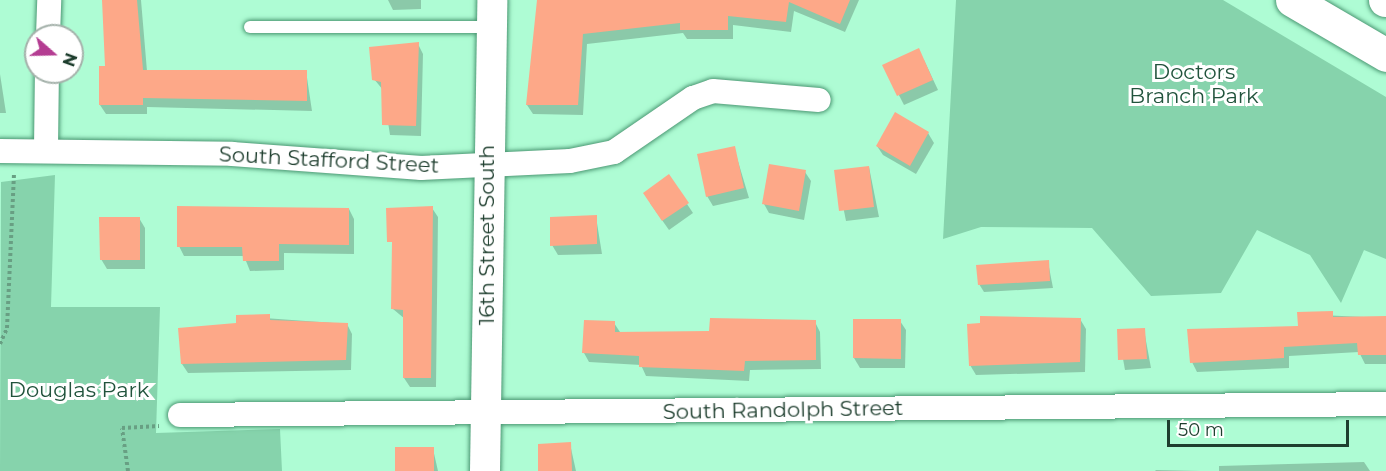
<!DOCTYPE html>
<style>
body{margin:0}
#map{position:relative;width:1386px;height:471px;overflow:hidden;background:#aefcd4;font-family:Montserrat,sans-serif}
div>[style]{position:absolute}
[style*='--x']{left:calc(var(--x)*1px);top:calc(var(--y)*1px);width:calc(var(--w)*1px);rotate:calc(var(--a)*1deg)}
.green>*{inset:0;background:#86d3ac}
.shadow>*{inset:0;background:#0003}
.building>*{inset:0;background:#fda888}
.path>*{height:4px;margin-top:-2px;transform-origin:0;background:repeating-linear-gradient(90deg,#689f83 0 3px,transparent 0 6px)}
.roads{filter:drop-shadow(0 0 2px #4b9873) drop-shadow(0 0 2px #4b9873)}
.service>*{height:12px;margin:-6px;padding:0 6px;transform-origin:6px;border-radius:6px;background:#fff}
.minor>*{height:24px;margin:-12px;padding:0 12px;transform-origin:12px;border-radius:12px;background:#fff}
.tertiary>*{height:30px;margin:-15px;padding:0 15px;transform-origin:15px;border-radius:15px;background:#fff}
.secondary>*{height:33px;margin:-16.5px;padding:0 16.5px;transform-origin:16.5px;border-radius:16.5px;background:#fff}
span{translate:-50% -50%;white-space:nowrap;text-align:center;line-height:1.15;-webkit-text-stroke:6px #fff;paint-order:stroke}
.park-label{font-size:21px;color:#21533c}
.street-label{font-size:21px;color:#1e3e2e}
.north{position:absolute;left:24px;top:24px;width:60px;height:60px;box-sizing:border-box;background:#fff;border:2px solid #a5b2ab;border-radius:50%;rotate:110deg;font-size:16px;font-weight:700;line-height:24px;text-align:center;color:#1e3e2e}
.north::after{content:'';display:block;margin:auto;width:21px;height:27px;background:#b43d92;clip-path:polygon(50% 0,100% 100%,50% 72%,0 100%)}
.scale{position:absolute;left:1167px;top:420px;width:182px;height:27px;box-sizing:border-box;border:3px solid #1e3e2e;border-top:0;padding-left:8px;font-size:18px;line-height:21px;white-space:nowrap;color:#1e3e2e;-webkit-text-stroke:4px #fff;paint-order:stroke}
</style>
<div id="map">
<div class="green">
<div style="clip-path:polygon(956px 0,1223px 0,1386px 97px,1386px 259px,1364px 250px,1341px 303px,1310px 255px,1257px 230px,1221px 293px,1151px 296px,1092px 228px,981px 227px,943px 239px)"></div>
<div style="clip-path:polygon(55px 175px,51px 307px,160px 307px,156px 433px,280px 429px,282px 471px,0 471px,1px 182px)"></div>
</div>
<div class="shadow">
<div style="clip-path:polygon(104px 0,141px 0,147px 71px,306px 71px,312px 111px,147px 107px,147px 114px,106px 114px,100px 105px,106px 68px)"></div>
<div style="clip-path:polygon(388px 0,421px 0,421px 9px,393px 10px)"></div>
<div style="clip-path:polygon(538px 0,859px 0,845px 32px,794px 11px,791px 32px,733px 25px,733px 39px,687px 39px,683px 33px,587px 44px,583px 115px,533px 114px,527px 105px)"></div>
<div style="clip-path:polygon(418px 44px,423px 54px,421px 136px,390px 135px,383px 90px,374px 79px)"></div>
<div style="clip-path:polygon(924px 60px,938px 90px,904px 105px,884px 66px)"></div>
<div style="clip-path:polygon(0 74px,6px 113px,0 113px)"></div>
<div style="clip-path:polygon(928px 133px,934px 143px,916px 174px,883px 155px,877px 146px)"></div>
<div style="clip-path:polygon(734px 148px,749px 198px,713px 206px,707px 196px)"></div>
<div style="clip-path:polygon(869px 167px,879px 217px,846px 221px,836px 171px)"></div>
<div style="clip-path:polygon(805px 172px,811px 181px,804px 220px,769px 213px,764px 204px)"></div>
<div style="clip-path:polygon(650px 203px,687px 204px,693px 213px,669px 230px)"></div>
<div style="clip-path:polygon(432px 208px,438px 217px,436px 387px,410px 387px,404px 378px,405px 319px,393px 309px,394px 251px,387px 210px)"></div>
<div style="clip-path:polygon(349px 209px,354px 219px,354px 254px,284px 253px,284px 270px,250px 271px,244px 256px,184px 256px,179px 246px)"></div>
<div style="clip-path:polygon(596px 217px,602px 254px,558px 255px,552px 245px)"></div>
<div style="clip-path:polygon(139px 218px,145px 228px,145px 269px,107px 269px,101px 259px)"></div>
<div style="clip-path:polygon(1048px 262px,1053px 288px,984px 292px,979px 284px)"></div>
<div style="clip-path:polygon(1298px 314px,1386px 318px,1386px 364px,1365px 364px,1359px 352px,1289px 356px,1289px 368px,1197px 372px,1192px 362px,1299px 328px)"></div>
<div style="clip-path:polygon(237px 316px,347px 324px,352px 334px,351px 370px,188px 373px,182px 364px,237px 325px)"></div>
<div style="clip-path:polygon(1080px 319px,1086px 329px,1085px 372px,976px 375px,970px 365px)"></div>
<div style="clip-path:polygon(900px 321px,906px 330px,905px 368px,860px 368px,854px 358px)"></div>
<div style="clip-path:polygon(815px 322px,820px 332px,821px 369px,750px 370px,749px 381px,646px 376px,641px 365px,589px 362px,584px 353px,614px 323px,620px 332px,711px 332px)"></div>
<div style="clip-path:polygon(1144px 330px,1151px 368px,1125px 370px,1118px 331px)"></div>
<div style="clip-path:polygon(570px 444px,576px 471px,540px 471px)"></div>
<div style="clip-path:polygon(433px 449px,438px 471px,398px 471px)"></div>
<div style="clip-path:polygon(1364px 462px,1370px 471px,1219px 471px,1219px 466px)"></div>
<div style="clip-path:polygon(1156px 470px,1201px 471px,1155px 471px)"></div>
</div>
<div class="building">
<div style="clip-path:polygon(102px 0,137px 0,143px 70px,307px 70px,307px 101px,143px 98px,143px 105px,99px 105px,99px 66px,105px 66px)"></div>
<div style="clip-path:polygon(537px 0,850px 0,840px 24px,789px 2px,786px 22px,728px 16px,728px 30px,680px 30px,680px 23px,583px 34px,578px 105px,526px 105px)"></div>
<div style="clip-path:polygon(419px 42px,416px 126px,382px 125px,381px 82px,372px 80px,369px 47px)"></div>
<div style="clip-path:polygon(919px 48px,933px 80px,897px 96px,882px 65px)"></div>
<div style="clip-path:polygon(895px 112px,929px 132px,910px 166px,876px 146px)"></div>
<div style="clip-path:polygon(735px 146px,744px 188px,706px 197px,697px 154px)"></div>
<div style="clip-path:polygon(769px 164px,806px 170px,799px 211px,762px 204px)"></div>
<div style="clip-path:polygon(869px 166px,874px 207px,839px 211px,834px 170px)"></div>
<div style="clip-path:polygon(669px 174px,689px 203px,662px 221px,643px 193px)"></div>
<div style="clip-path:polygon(177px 206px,349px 208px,349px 245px,279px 244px,279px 261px,243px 261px,242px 247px,177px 247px)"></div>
<div style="clip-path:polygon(433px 206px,431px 378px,403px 378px,403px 310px,391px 309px,392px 242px,387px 242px,386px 208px)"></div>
<div style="clip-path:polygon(597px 215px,597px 244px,550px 246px,550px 217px)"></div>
<div style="clip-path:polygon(99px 217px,140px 217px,140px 260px,100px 260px)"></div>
<div style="clip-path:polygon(1049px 260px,1050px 281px,978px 285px,976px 265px)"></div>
<div style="clip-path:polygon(1333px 311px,1333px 317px,1386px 316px,1386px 355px,1358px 355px,1357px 343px,1284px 347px,1284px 358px,1190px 363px,1187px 329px,1298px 326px,1297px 312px)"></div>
<div style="clip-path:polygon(270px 314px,270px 320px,348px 323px,346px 360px,181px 364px,178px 328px,236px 323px,236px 315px)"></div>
<div style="clip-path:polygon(980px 316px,1081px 318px,1080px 362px,969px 366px,967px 324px,980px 323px)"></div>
<div style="clip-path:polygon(710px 318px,816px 320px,816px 360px,745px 361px,744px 371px,639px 367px,639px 356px,582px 353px,584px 320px,615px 321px,615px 332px,709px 331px)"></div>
<div style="clip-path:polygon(853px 319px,901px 319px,901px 359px,853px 358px)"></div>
<div style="clip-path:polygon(1145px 328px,1147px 359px,1118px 360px,1117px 329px)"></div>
<div style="clip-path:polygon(571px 442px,572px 471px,538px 471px,538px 444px)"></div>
<div style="clip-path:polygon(395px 447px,434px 447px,434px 471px,395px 471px)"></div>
</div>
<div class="path">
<div style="--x:0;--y:344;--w:17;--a:-66"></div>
<div style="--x:7;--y:328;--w:154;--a:-87.4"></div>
<div style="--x:128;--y:471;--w:43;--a:-97.9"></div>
<div style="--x:122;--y:428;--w:37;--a:-3"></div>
</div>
<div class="roads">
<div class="service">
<div style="--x:250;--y:27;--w:241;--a:0"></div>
</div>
<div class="minor">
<div style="--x:48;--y:36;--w:36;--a:-88"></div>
<div style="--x:46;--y:149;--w:77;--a:-89.3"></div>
<div style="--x:0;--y:151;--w:232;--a:0.7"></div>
<div style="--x:232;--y:154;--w:190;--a:4.2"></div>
<div style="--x:421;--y:168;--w:149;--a:-2.7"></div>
<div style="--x:570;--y:161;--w:45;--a:-11.6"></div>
<div style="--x:614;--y:152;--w:96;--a:-34.4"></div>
<div style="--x:693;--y:98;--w:21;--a:-19"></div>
<div style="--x:713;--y:91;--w:106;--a:4.9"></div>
<div style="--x:180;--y:415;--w:1206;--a:-0.52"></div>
</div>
<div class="tertiary">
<div style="--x:485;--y:471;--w:471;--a:-89.1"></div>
</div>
<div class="secondary">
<div style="--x:1292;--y:0;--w:109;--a:30.3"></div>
<div style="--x:1385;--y:0;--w:1;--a:0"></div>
</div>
</div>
<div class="park-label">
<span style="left:1194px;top:84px">Doctors<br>Branch Park</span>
<span style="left:79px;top:390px">Douglas Park</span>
</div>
<div class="street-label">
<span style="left:329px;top:160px;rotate:3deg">South Stafford Street</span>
<span style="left:487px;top:235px;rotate:-90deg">16th Street South</span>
<span style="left:783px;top:410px;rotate:-1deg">South Randolph Street</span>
</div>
<div class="north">N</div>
<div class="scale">50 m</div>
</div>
